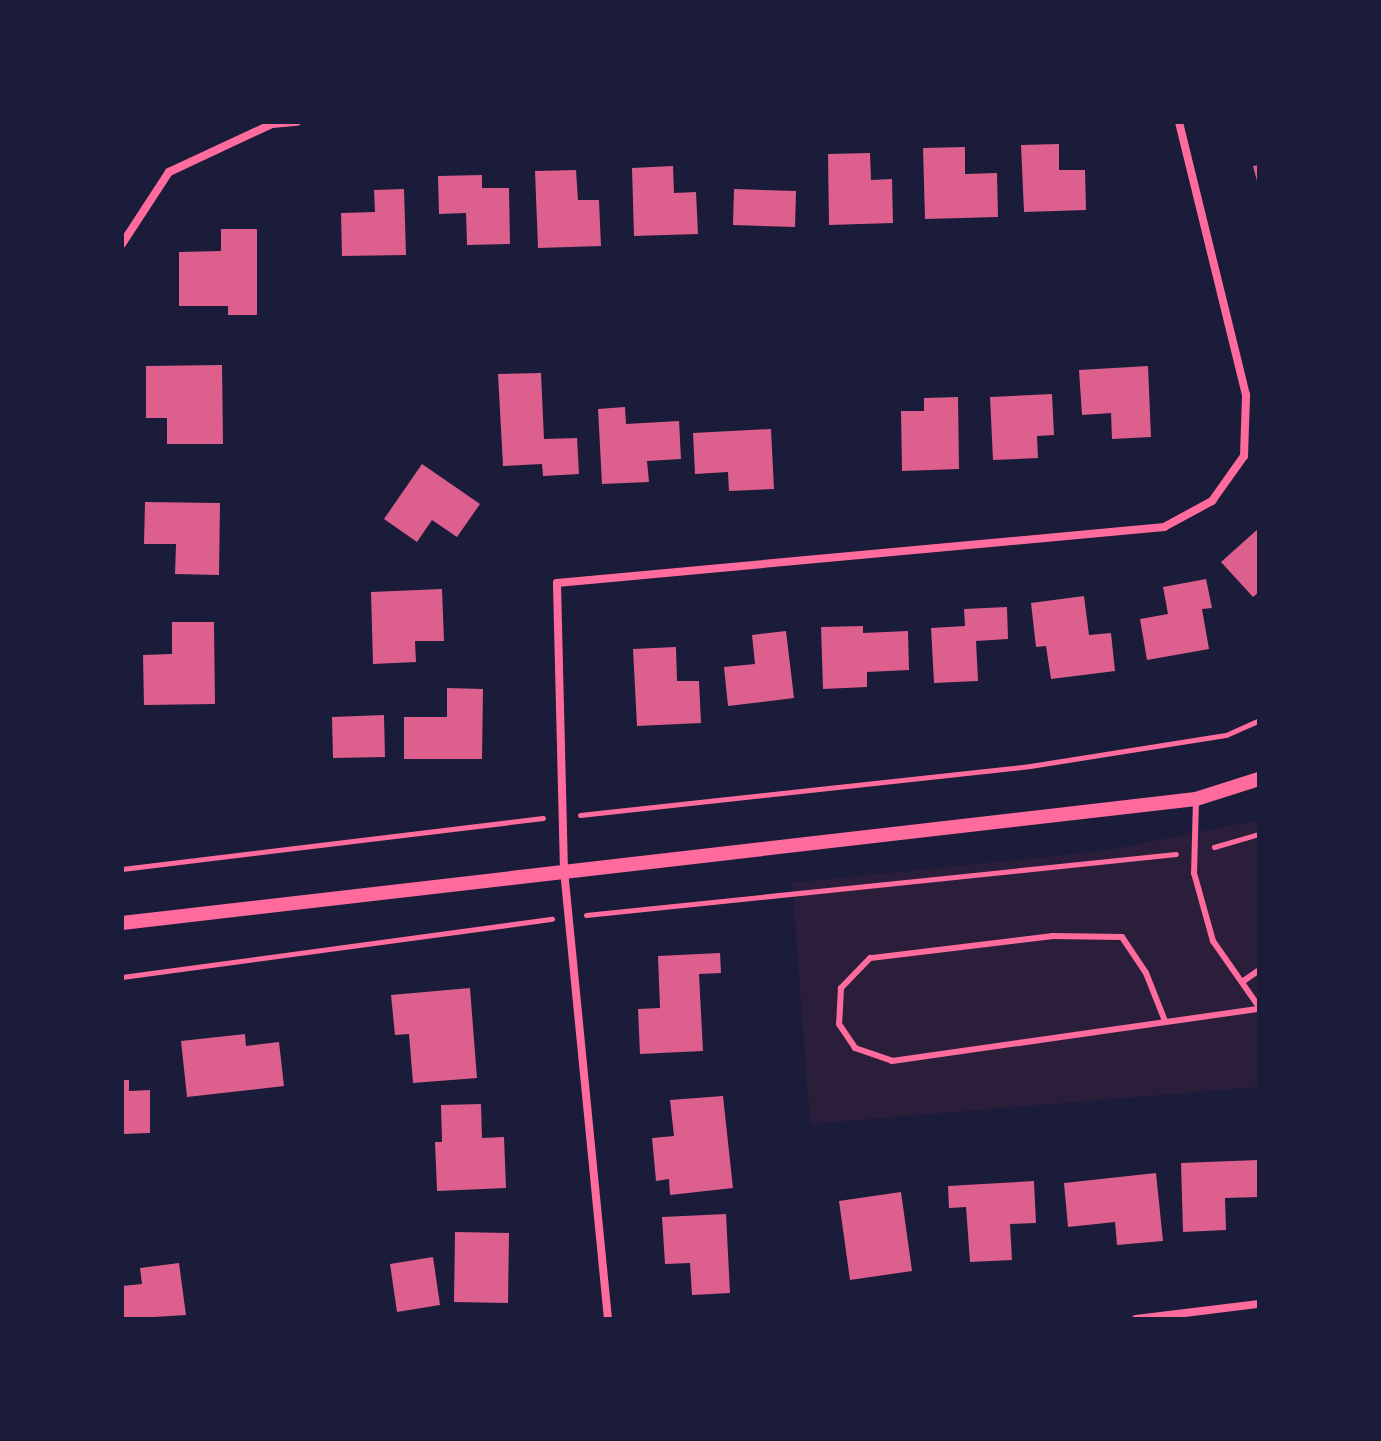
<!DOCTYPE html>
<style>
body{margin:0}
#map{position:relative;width:1381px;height:1441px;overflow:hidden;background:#1b1b3a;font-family:Signika,sans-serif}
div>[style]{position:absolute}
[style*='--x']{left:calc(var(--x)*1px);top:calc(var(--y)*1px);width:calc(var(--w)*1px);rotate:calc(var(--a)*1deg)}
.green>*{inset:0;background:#2a1e3b}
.building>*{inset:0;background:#dd5f8e}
.path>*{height:5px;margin:-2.5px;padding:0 2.5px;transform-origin:2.5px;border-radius:2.5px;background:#ff6b9d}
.service>*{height:6px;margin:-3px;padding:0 3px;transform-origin:3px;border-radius:3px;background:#ff6b9d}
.minor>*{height:8px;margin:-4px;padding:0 4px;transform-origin:4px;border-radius:4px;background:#ff6b9d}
.tertiary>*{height:14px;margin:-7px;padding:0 7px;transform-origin:7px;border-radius:7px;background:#ff6b9d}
span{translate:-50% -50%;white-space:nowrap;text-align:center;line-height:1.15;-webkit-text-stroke:8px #1b1b3a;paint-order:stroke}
.frame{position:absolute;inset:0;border:124px solid #1b1b3a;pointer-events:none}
</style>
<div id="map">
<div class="green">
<div style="clip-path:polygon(1259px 820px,1259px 1087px,810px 1124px,792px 883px,1103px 851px)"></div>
</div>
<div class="building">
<div style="clip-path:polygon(1059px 144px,1059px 170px,1085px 170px,1086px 210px,1024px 212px,1021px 145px)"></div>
<div style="clip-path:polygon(965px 147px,965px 174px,997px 173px,998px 217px,925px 219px,923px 148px)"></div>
<div style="clip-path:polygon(870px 153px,871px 180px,892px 179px,893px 223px,829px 225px,828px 154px)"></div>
<div style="clip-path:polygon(1259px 165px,1259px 184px,1258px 185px,1253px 166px)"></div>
<div style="clip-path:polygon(673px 166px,674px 193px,696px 192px,698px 234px,634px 236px,632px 168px)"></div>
<div style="clip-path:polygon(576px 170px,578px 200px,599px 200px,601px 246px,538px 248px,535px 171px)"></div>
<div style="clip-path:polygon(482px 175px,482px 188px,509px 188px,510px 244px,467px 245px,466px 213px,439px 214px,438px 176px)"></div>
<div style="clip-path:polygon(404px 189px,406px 255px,342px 256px,341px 213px,375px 212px,374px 190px)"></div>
<div style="clip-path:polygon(734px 189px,796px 191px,795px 227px,733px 225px)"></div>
<div style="clip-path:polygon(221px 229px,257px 229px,257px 315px,228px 315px,228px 306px,179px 306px,179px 252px,221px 251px)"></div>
<div style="clip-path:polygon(222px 365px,223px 444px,167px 444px,167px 418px,146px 418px,146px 366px)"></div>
<div style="clip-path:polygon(1148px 366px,1151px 437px,1112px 439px,1111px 413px,1082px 415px,1079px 370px)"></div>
<div style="clip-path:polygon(541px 373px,544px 439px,577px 438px,579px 474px,543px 476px,542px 464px,503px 466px,498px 374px)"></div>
<div style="clip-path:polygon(1052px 394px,1054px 435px,1037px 436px,1038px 458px,993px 460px,990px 397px)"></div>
<div style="clip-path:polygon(958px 397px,959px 469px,902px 471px,901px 411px,924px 411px,924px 398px)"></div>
<div style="clip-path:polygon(625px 407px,626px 424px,679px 421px,681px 459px,647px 461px,649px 482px,602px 484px,598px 409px)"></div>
<div style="clip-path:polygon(771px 429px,774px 489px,729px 491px,728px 472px,695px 474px,693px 433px)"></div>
<div style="clip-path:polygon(422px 464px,480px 504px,457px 537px,432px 520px,417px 542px,384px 519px)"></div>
<div style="clip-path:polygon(145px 502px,220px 503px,219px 575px,175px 574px,176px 544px,144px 544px)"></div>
<div style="clip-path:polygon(1259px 528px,1259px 592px,1253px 597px,1221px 562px)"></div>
<div style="clip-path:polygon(1206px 579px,1212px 608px,1202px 609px,1209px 649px,1147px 660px,1140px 619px,1168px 614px,1163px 587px)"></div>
<div style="clip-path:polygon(442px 589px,444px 641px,415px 641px,416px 662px,373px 664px,371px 592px)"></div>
<div style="clip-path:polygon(1084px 596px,1089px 635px,1111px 633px,1115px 671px,1051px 679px,1046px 646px,1036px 647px,1031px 603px)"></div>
<div style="clip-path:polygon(1007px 607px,1008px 639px,976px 641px,978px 681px,934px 683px,931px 628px,965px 626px,964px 609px)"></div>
<div style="clip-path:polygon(172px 622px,214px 622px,215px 704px,144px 705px,143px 655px,172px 654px)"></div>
<div style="clip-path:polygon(863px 626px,863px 633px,908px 631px,909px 670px,867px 672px,867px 687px,823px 689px,821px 627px)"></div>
<div style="clip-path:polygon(786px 631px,794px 698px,728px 706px,724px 667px,755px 664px,752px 635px)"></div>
<div style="clip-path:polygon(676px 647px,677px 681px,699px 681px,701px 723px,637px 726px,633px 649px)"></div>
<div style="clip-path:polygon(447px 688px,483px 689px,482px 759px,404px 759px,404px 717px,447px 717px)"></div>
<div style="clip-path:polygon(384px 715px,385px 757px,333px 758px,332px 717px)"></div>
<div style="clip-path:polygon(720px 953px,721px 973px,699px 974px,703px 1051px,640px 1054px,638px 1009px,660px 1008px,658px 956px)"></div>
<div style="clip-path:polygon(470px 988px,477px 1078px,413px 1083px,409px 1034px,395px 1035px,391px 995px)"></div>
<div style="clip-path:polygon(245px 1034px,246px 1046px,279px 1042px,284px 1086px,187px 1097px,181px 1041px)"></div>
<div style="clip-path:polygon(122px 1080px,129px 1080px,129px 1091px,150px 1090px,150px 1133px,122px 1134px)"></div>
<div style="clip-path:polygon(723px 1096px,733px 1188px,670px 1195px,669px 1179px,656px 1181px,652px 1138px,674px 1136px,670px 1100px)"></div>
<div style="clip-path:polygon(481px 1104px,482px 1138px,504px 1137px,506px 1188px,437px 1191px,435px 1142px,442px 1142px,441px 1105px)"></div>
<div style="clip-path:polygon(1258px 1160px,1259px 1197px,1225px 1198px,1226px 1230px,1183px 1232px,1181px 1163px)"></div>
<div style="clip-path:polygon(1156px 1173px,1163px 1241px,1117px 1245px,1115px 1222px,1068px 1227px,1064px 1183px)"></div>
<div style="clip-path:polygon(1034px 1181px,1036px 1223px,1010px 1224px,1012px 1260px,970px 1262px,966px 1207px,949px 1208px,948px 1186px)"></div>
<div style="clip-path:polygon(901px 1192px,912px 1271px,850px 1280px,839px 1201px)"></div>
<div style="clip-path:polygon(726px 1214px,730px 1293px,692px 1295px,690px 1263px,665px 1264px,662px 1217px)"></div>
<div style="clip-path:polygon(455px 1232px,509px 1233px,508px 1303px,454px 1302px)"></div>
<div style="clip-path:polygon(433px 1257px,440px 1305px,397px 1312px,390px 1264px)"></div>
<div style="clip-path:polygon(179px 1263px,186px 1315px,122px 1319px,122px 1286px,142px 1284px,140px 1268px)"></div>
</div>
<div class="path">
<div style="--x:580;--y:815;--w:453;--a:-6.2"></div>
<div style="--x:1030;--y:766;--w:198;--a:-9"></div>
<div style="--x:1226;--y:735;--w:36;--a:-24"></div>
<div style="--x:1214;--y:847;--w:47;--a:-16.1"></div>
<div style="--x:122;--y:869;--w:424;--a:-6.9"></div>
<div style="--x:586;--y:915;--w:593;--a:-5.9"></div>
<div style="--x:122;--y:977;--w:434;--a:-7.7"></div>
</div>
<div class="service">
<div style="--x:1196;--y:799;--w:74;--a:91.5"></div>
<div style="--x:1194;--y:873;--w:71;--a:74.4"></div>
<div style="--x:1213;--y:941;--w:80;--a:55.1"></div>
<div style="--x:1242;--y:982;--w:21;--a:-35"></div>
<div style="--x:1165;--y:1021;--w:52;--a:-111.6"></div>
<div style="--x:1146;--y:973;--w:43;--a:-123.7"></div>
<div style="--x:1122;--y:937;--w:69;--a:-179.2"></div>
<div style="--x:1053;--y:936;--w:184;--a:173.1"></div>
<div style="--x:870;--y:958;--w:42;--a:134"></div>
<div style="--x:841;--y:988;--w:36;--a:93"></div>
<div style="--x:839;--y:1024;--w:29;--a:56"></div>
<div style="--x:855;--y:1048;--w:39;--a:19"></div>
<div style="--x:892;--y:1061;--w:371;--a:-8.1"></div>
</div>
<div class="minor">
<div style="--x:122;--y:244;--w:86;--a:-56.9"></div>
<div style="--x:169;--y:172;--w:114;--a:-25"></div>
<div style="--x:272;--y:124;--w:25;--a:-5"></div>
<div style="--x:608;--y:1319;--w:450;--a:-95.6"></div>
<div style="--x:564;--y:871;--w:288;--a:-91.4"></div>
<div style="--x:557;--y:583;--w:610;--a:-5.27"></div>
<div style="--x:1164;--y:527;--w:55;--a:-28.4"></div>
<div style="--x:1212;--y:501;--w:55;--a:-54.6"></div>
<div style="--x:1244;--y:456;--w:61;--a:-88.1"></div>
<div style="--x:1246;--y:395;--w:281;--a:-103.8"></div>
<div style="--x:1136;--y:1319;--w:124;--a:-7"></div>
</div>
<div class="tertiary">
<div style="--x:122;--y:923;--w:1081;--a:-6.59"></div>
<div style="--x:1196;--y:799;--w:66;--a:-17.6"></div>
</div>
<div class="frame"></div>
</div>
